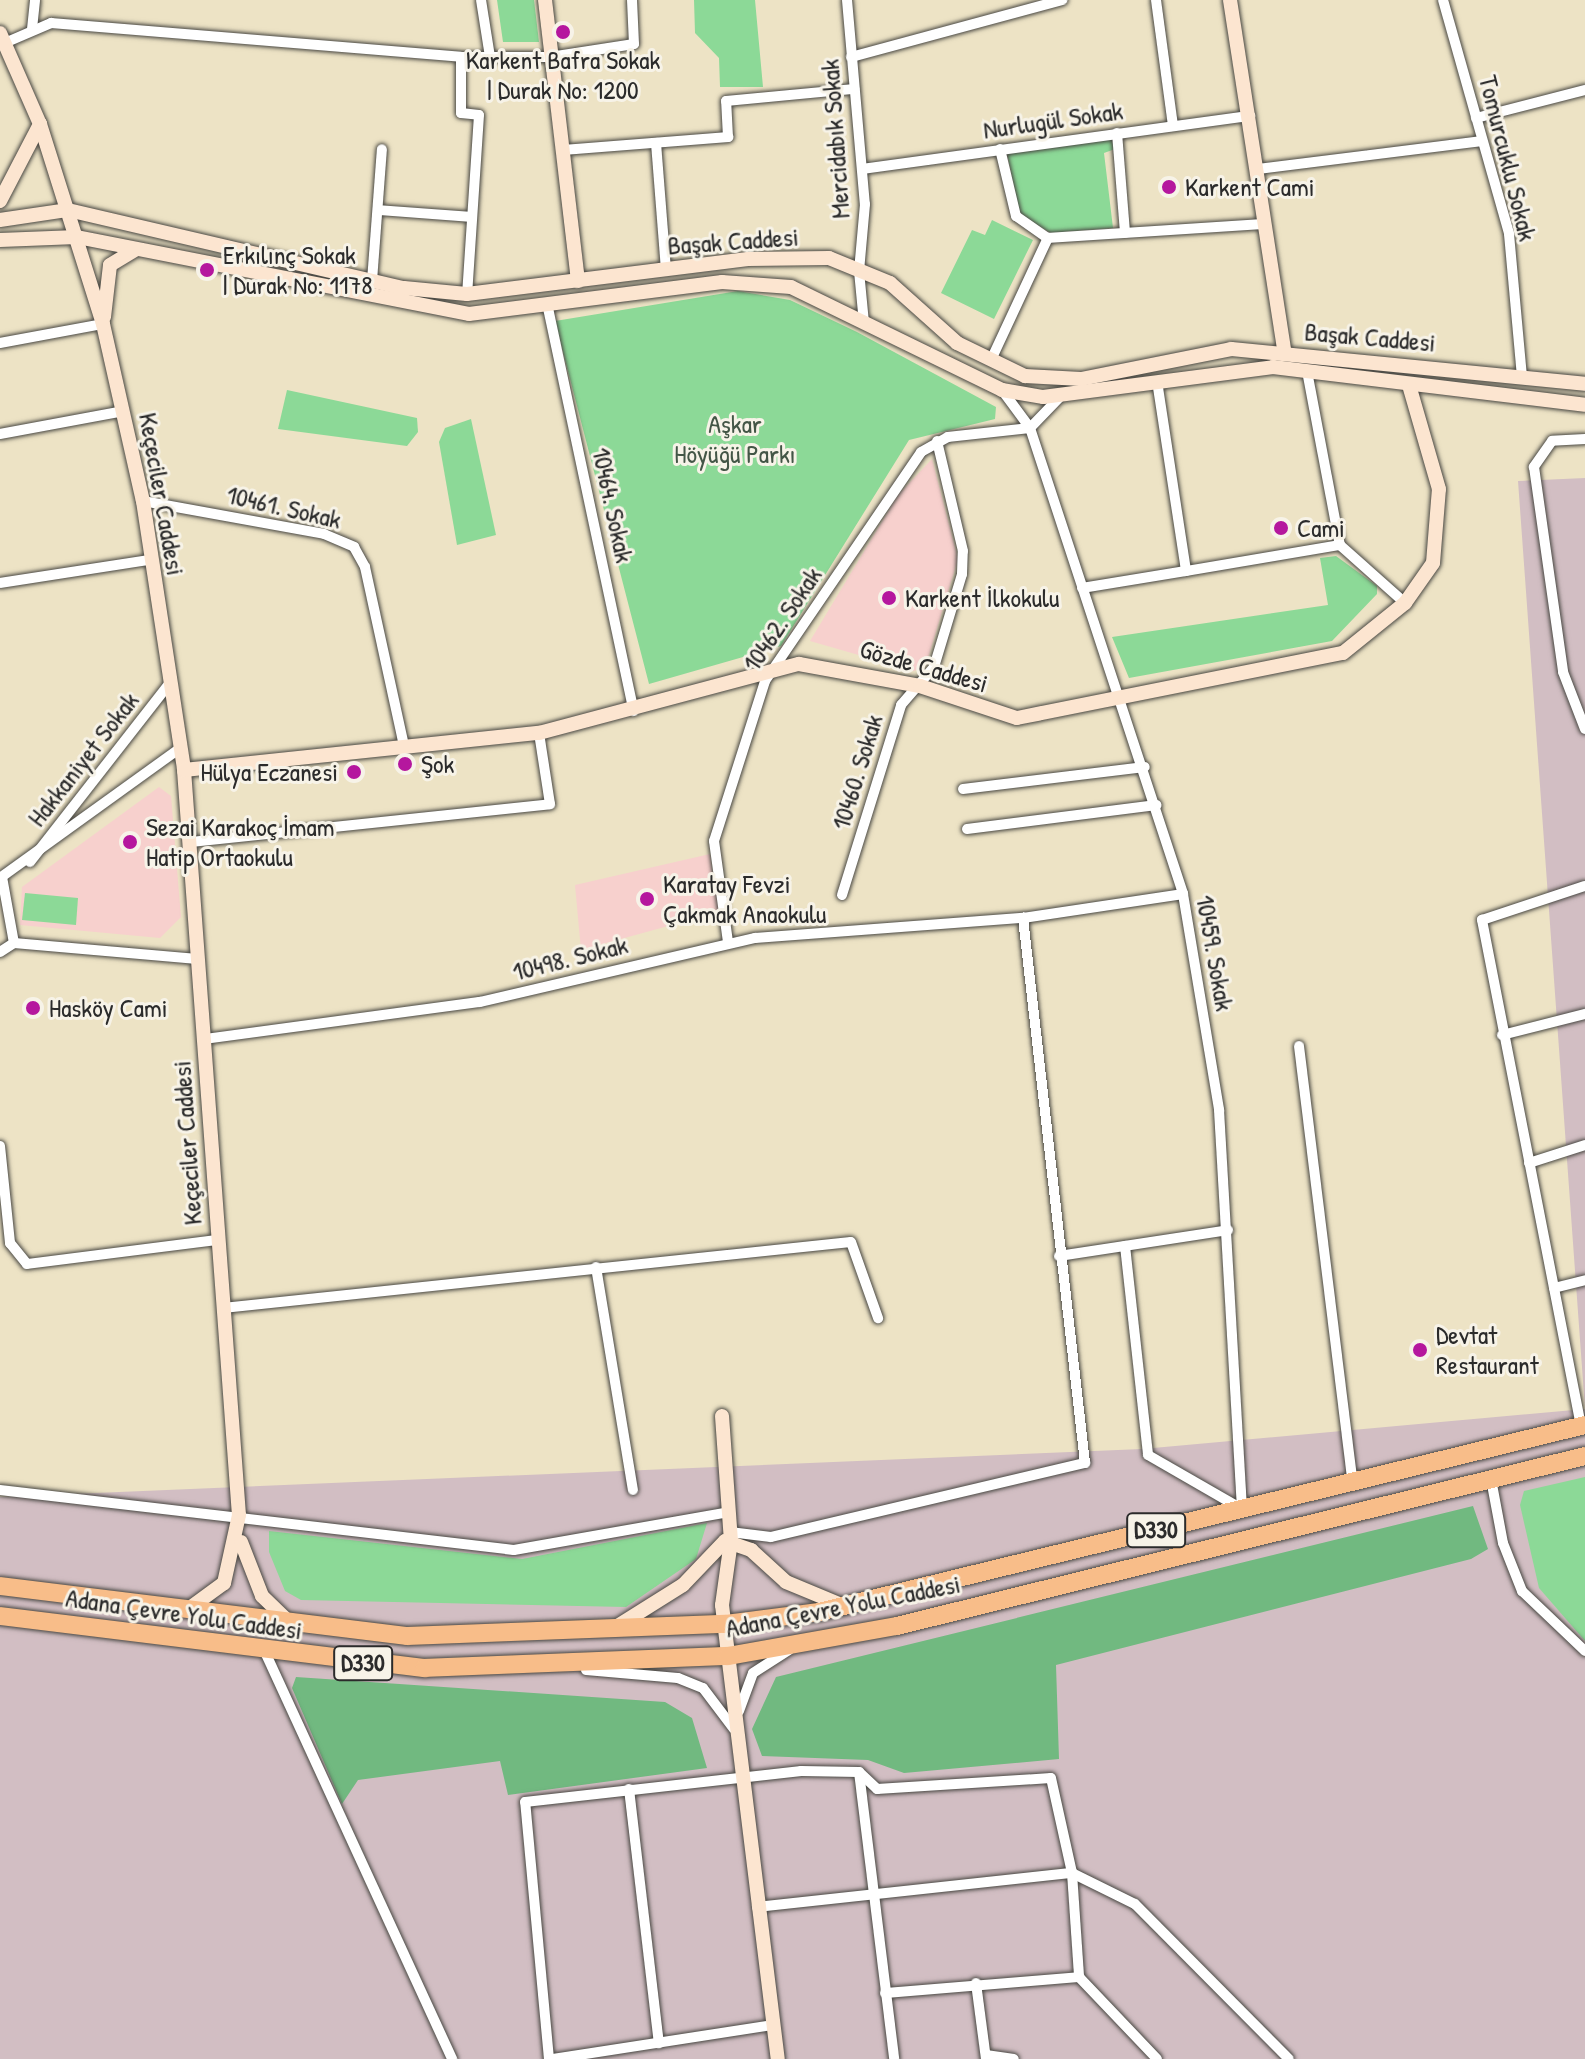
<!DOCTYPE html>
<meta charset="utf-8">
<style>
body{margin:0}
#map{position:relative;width:1585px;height:2059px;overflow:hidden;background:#ede3c5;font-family:"Patrick Hand",sans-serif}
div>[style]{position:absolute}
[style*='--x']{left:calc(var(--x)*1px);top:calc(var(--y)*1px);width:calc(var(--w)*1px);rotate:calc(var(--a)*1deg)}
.built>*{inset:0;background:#f7d0cd}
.industrial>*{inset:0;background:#d2bec3}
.green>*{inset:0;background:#8cd997}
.forest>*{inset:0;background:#71b980}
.roads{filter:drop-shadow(0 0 2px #484742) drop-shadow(0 0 2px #484742)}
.street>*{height:10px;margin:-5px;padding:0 5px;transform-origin:5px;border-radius:5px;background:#fff}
.secondary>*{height:14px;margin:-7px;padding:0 7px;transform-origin:7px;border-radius:7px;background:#fce5d0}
.highway>*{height:18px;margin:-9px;padding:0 9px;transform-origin:9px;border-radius:9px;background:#f8bd89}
.dots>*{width:22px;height:22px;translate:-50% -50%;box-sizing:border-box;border:4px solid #f7f3e8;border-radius:50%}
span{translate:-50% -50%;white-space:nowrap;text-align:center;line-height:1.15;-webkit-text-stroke:6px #f7f3e8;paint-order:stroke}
.shield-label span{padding:2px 6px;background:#f7f3e8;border:2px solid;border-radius:6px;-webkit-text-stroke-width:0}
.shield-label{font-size:24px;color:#2b2b2b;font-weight:700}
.poi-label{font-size:26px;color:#2b2b2b}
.left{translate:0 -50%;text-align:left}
.right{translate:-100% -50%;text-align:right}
.street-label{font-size:26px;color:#2b2b2b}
.park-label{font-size:26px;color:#435646}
</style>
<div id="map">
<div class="built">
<div style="clip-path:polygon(932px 459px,958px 559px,926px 665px,914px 671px,810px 641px,898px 495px)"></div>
<div style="clip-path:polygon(159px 787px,171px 796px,181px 917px,160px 938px,20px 925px,22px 887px)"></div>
<div style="clip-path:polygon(710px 854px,719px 912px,581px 950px,575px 885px)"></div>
</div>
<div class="industrial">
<div style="clip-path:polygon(1585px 478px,1585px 2059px,0 2059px,0 1497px,1142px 1449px,1585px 1409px,1518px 481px)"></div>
</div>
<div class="green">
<div style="clip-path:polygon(497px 0,534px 0,539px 42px,503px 42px)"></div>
<div style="clip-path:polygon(694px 0,755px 0,763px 87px,720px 87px,719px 58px,695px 33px)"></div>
<div style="clip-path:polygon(1112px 139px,1115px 149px,1104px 153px,1113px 228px,1051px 233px,1020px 215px,1007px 153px)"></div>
<div style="clip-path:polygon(992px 220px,1033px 240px,994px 319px,941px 293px,972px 230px,985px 235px)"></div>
<div style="clip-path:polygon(738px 291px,790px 300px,857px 332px,996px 407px,995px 419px,909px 440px,781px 646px,649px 684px,555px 321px)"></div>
<div style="clip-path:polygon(287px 390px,417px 418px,418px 432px,407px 446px,278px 429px)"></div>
<div style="clip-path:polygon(471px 419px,496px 535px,457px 545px,439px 442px,445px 428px)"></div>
<div style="clip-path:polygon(1336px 556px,1377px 586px,1377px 594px,1332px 641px,1129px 678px,1112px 637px,1328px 605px,1320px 558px)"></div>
<div style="clip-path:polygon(25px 893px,78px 898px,76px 925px,22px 920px)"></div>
<div style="clip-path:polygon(1585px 1477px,1585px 1641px,1539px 1588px,1520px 1505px,1524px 1491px)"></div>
<div style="clip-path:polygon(707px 1523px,696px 1559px,626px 1607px,301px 1600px,285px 1591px,269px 1552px,269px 1531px,522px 1559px)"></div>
</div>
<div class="forest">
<div style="clip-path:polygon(1473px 1506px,1488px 1549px,1471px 1559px,1056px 1665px,1059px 1759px,904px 1773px,868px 1760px,762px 1756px,752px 1729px,776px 1677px)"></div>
<div style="clip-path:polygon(296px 1677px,665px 1702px,692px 1718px,707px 1768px,508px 1795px,500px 1761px,358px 1780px,342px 1804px,292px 1688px)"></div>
</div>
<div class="roads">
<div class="street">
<div style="--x:481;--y:0;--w:58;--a:81"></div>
<div style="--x:847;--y:0;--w:205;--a:85"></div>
<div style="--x:865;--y:204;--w:67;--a:95.1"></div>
<div style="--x:859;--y:271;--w:52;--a:84.5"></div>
<div style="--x:1156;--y:0;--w:127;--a:82.3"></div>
<div style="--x:1443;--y:0;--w:243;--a:74.2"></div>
<div style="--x:1509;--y:234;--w:143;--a:84.8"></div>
<div style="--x:32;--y:29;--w:29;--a:-84"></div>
<div style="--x:0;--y:45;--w:56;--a:-23.3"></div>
<div style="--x:51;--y:23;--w:411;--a:4.7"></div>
<div style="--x:461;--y:57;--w:89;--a:0"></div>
<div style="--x:550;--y:57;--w:85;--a:-8.8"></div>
<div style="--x:634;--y:44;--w:44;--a:-92.6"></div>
<div style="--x:461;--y:57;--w:56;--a:90"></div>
<div style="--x:461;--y:113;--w:18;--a:6"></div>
<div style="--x:479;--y:115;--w:179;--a:93.8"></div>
<div style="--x:851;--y:57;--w:219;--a:-15.1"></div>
<div style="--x:1476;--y:118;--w:113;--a:-14.4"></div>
<div style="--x:1117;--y:133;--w:100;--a:85.4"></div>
<div style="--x:656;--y:143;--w:127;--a:85.5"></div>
<div style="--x:1000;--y:149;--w:69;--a:76.6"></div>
<div style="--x:1016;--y:216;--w:39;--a:35"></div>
<div style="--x:563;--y:150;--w:166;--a:-4.5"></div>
<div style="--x:728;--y:137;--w:36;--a:-93"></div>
<div style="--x:726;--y:101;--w:129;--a:-5.4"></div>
<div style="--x:862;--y:169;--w:392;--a:-7.8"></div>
<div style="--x:1258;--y:169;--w:226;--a:-7.1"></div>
<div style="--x:378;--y:210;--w:93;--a:4.3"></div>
<div style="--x:372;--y:281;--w:132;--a:-85.7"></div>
<div style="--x:548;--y:308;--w:412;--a:78"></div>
<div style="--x:0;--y:343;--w:105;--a:-10.5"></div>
<div style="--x:991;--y:360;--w:135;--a:-65"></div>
<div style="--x:1048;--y:238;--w:218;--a:-3.7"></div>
<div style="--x:1307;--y:371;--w:177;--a:79.3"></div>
<div style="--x:1340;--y:545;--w:87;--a:41.7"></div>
<div style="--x:1157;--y:381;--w:192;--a:81.3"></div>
<div style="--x:1186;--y:571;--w:156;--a:-9.6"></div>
<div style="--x:1002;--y:390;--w:47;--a:53.6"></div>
<div style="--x:1030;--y:428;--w:490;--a:71.8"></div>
<div style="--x:1183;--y:894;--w:219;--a:80.5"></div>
<div style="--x:1219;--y:1110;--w:400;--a:86.7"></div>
<div style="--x:1030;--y:428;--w:42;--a:-46"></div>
<div style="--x:0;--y:434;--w:126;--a:-10.5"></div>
<div style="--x:1585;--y:439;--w:33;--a:177"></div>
<div style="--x:1552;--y:441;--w:32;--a:125"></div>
<div style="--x:1534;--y:467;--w:207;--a:81.9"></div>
<div style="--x:1563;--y:672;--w:61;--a:68.9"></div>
<div style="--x:143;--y:501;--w:184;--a:10.3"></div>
<div style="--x:324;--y:534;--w:33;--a:23"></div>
<div style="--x:354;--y:547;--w:23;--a:61"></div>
<div style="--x:365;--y:567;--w:183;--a:77.7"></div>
<div style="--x:0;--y:583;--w:151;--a:-8.8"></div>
<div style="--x:1082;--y:588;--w:105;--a:-9.3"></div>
<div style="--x:963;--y:789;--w:183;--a:-6.9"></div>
<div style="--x:967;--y:829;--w:191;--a:-7.2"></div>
<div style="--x:191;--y:842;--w:361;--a:-6"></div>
<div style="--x:550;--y:804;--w:72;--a:-98.8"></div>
<div style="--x:30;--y:862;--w:227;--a:-52"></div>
<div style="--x:2;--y:877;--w:67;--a:79.7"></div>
<div style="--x:14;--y:943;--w:184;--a:5"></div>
<div style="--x:0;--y:878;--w:222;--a:-35.8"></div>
<div style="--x:842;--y:895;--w:199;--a:-72.7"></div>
<div style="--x:901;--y:705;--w:50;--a:-49"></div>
<div style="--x:934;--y:667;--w:97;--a:-73.2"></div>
<div style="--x:962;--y:574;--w:23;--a:-88"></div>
<div style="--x:963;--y:551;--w:113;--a:-103.3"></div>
<div style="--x:728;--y:942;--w:102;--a:-97.9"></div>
<div style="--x:714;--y:841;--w:168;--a:-72.3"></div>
<div style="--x:765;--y:681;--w:277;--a:-55.7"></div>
<div style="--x:921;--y:452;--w:31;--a:-29"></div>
<div style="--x:948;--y:437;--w:82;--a:-6.3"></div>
<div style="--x:0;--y:952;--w:17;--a:-33"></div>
<div style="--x:1502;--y:1035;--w:86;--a:-14.2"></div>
<div style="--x:205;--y:1039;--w:277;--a:-7.7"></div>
<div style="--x:480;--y:1002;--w:282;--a:-13.1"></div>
<div style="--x:755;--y:938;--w:269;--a:-4.3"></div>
<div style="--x:1023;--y:918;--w:162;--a:-8.5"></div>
<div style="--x:1299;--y:1046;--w:436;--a:83"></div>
<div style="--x:0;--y:1146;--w:98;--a:84.1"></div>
<div style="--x:10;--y:1243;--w:27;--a:51"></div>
<div style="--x:27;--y:1264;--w:192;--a:-7.2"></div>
<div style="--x:1529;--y:1163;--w:59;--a:-17.8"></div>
<div style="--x:1125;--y:1246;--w:210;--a:83.7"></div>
<div style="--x:1148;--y:1455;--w:106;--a:29.9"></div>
<div style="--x:1059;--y:1256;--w:171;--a:-8.7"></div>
<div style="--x:596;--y:1267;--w:226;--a:80.6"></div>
<div style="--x:1554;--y:1288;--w:32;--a:-14"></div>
<div style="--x:223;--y:1308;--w:631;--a:-6"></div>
<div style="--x:851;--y:1242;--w:81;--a:70.4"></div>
<div style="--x:1581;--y:1426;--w:516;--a:-101.07"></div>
<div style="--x:1482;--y:920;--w:108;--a:-18.3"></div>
<div style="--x:1491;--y:1479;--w:65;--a:79.4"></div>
<div style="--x:1503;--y:1543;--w:52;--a:68.4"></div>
<div style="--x:1522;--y:1591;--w:87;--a:43.6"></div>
<div style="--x:0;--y:1490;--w:517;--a:6.66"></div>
<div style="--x:514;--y:1550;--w:218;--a:-10"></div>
<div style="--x:730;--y:1532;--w:41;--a:7"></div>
<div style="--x:771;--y:1537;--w:323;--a:-13.3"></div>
<div style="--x:1085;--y:1463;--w:549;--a:-96.49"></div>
<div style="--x:265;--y:1652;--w:448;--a:65.3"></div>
<div style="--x:586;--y:1670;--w:92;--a:5"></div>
<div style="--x:678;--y:1678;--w:27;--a:22"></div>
<div style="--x:703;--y:1688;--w:51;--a:52.9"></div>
<div style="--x:739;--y:1711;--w:40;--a:-69.8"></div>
<div style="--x:753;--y:1673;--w:43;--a:-32.6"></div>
<div style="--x:859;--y:1772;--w:289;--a:83"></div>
<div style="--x:629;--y:1789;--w:256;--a:83.3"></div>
<div style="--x:757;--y:1907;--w:317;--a:-6.2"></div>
<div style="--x:1072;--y:1873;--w:104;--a:86.1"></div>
<div style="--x:976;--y:1983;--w:77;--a:82.5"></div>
<div style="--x:885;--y:1993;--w:195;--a:-4.7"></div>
<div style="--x:1079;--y:1977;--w:113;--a:46.4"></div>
<div style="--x:986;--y:2055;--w:28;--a:8"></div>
<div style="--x:549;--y:2059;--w:258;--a:-95.3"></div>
<div style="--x:525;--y:1802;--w:278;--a:-6.4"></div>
<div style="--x:801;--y:1771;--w:58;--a:1"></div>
<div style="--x:859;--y:1772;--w:25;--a:43"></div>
<div style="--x:877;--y:1789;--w:174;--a:-3.6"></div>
<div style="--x:1051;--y:1778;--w:97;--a:77.5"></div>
<div style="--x:1072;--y:1873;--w:70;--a:26.2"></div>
<div style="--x:1135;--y:1904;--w:218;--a:45.2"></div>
<div style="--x:553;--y:2059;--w:223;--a:-8.8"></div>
</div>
<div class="secondary">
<div style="--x:545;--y:0;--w:283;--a:83.3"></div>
<div style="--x:1230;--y:0;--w:358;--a:81.2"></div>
<div style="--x:0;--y:33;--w:99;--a:66.3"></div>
<div style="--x:40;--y:124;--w:210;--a:72.5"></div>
<div style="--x:103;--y:324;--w:181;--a:77.3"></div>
<div style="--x:143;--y:501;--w:272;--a:81.3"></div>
<div style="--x:184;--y:770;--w:747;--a:85.78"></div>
<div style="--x:239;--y:1515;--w:70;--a:102.4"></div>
<div style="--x:224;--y:1583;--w:46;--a:143.9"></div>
<div style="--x:0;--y:201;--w:87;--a:-62.5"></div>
<div style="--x:0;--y:220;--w:69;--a:-8.4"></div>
<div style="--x:68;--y:210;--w:345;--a:13.1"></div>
<div style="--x:404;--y:288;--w:63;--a:5.4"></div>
<div style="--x:467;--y:294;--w:283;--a:-7.1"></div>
<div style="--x:748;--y:259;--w:81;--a:-0.7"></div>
<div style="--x:829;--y:258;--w:66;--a:22.3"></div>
<div style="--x:890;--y:283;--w:90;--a:41.8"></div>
<div style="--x:957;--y:343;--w:76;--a:25.9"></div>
<div style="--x:1025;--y:376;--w:56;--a:3.1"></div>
<div style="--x:1081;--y:379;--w:153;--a:-11.3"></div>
<div style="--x:1231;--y:349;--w:356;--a:5.6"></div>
<div style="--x:0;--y:240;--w:77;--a:-2.2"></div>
<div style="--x:77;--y:237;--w:399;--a:11.1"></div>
<div style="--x:469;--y:314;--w:255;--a:-7.2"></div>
<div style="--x:722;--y:282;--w:69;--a:4.1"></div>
<div style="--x:791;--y:287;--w:235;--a:26"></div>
<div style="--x:1002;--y:390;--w:42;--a:9.7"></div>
<div style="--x:1043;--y:397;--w:232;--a:-7.4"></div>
<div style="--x:1273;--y:367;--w:314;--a:6.9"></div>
<div style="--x:104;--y:317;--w:52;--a:-83.4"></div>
<div style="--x:110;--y:265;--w:29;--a:-31"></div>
<div style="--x:184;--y:770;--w:357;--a:-6"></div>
<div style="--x:539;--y:733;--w:269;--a:-14.9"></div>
<div style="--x:799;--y:664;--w:123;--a:10.3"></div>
<div style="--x:920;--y:686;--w:102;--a:18.3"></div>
<div style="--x:1017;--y:718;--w:332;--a:-11.3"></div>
<div style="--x:1343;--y:653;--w:80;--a:-38.9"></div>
<div style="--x:1405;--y:603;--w:49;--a:-55"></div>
<div style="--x:1433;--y:563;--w:74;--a:-85.4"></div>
<div style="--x:1439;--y:489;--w:108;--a:-106.1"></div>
<div style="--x:722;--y:1416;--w:125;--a:85.9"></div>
<div style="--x:731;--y:1541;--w:65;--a:98"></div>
<div style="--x:722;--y:1605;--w:457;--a:83"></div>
<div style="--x:241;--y:1542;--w:58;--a:68.7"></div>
<div style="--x:262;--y:1596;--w:40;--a:44"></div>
<div style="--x:616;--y:1627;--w:79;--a:-32.1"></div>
<div style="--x:683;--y:1585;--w:61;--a:-46.3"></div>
<div style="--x:725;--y:1541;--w:28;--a:19"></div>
<div style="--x:751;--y:1550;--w:47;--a:42.4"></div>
<div style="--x:786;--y:1582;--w:63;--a:22.5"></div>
</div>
<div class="highway">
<div style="--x:0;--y:1586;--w:410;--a:7"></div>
<div style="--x:407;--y:1636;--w:319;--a:-2.2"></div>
<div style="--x:726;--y:1624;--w:94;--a:-7.4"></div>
<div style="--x:819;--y:1612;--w:788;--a:-13.72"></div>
<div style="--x:0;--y:1616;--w:428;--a:7"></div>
<div style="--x:425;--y:1668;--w:303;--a:-2.3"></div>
<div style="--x:728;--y:1656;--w:172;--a:-10.1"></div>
<div style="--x:897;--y:1626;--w:709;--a:-13.88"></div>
</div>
</div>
<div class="dots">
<div style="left:563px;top:32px;background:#b5179e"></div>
<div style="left:1169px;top:187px;background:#b5179e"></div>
<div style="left:207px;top:270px;background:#b5179e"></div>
<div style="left:1281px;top:528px;background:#b5179e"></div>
<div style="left:889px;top:598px;background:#b5179e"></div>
<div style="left:405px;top:764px;background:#b5179e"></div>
<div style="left:354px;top:772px;background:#b5179e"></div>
<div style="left:130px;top:842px;background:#b5179e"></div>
<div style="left:647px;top:899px;background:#b5179e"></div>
<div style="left:33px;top:1008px;background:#b5179e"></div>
<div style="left:1420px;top:1350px;background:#b5179e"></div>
</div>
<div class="shield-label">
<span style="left:1156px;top:1530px">D330</span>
<span style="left:363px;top:1663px">D330</span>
</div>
<div class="poi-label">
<span style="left:563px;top:75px">Karkent Bafra Sokak<br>| Durak No: 1200</span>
<span class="left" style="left:1185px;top:187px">Karkent Cami</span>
<span class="left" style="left:223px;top:270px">Erkılınç Sokak<br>| Durak No: 1178</span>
<span class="left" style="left:1297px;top:528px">Cami</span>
<span class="left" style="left:905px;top:598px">Karkent İlkokulu</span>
<span class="left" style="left:421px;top:764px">Şok</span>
<span class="right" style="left:338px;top:772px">Hülya Eczanesi</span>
<span class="left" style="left:146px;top:842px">Sezai Karakoç İmam<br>Hatip Ortaokulu</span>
<span class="left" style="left:663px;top:899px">Karatay Fevzi<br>Çakmak Anaokulu</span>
<span class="left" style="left:49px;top:1008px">Hasköy Cami</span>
<span class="left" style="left:1436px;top:1350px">Devtat<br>Restaurant</span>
</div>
<div class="street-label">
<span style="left:1053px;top:120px;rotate:-8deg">Nurlugül Sokak</span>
<span style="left:835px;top:139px;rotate:-94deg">Mercidabık Sokak</span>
<span style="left:1508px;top:158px;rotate:76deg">Tomurcuklu Sokak</span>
<span style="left:733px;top:241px;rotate:-4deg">Başak Caddesi</span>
<span style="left:1370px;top:337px;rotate:5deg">Başak Caddesi</span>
<span style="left:162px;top:494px;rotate:80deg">Keçeciler Caddesi</span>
<span style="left:613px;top:505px;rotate:78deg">10464. Sokak</span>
<span style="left:284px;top:507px;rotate:13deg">10461. Sokak</span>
<span style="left:782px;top:619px;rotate:-56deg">10462. Sokak</span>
<span style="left:924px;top:666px;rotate:16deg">Gözde Caddesi</span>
<span style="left:83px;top:759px;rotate:-52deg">Hakkaniyet Sokak</span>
<span style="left:857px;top:772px;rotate:-73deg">10460. Sokak</span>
<span style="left:1215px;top:953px;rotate:80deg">10459. Sokak</span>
<span style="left:570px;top:958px;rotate:-14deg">10498. Sokak</span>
<span style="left:187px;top:1143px;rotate:-94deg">Keçeciler Caddesi</span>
<span style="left:843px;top:1606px;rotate:-11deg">Adana Çevre Yolu Caddesi</span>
<span style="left:184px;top:1614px;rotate:8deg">Adana Çevre Yolu Caddesi</span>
</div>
<div class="park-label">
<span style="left:735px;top:439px">Aşkar<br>Höyüğü Parkı</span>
</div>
</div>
